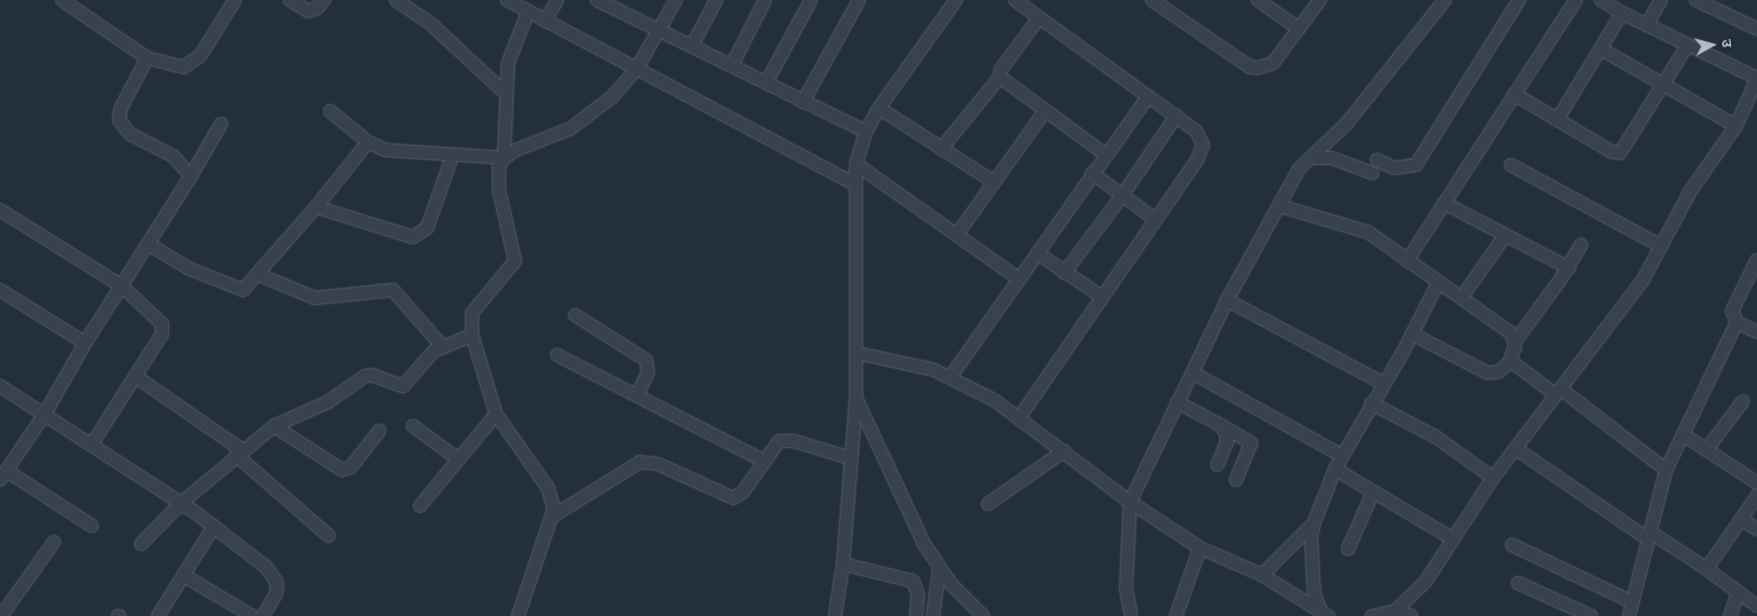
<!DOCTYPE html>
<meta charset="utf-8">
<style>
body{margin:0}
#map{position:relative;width:1757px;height:616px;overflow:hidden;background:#242f3e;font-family:Lato,"Noto Sans Devanagari",sans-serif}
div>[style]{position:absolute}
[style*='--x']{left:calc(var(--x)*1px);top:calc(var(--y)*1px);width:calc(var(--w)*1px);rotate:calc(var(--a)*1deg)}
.roads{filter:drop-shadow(0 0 1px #565f6c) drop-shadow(0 0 1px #565f6c)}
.minor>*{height:12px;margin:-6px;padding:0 6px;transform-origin:6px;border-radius:6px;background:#38414e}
span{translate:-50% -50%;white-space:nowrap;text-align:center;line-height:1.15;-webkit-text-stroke:4.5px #1d2633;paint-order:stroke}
.north{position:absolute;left:1687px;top:20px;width:50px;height:50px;-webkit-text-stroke:4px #1d2633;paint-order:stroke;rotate:83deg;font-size:14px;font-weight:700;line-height:20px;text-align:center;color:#b4bcc9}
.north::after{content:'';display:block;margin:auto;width:18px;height:22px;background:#b4bcc9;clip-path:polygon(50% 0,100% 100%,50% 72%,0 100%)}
</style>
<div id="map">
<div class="roads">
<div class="minor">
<div style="--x:62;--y:0;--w:103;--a:34.3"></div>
<div style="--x:147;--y:58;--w:38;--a:14"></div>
<div style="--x:184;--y:67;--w:19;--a:-35"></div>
<div style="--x:200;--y:56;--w:66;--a:-58"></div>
<div style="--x:290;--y:0;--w:21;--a:31"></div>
<div style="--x:308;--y:11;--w:9;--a:-18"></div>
<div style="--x:317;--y:8;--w:11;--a:-49"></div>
<div style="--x:396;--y:0;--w:42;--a:34.4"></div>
<div style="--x:431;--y:24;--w:100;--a:43"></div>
<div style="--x:507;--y:0;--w:393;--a:27.9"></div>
<div style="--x:597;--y:0;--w:300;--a:26.1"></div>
<div style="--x:1015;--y:0;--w:223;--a:35.9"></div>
<div style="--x:1196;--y:131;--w:16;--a:63"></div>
<div style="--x:1203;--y:145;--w:16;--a:112"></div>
<div style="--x:1197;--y:160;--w:313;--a:124.6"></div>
<div style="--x:1152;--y:0;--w:119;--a:34.4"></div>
<div style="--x:1250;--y:67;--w:7;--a:8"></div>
<div style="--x:1257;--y:68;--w:17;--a:-17"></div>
<div style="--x:1273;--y:63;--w:79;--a:-53.3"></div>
<div style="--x:1258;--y:0;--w:50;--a:35.3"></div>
<div style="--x:1601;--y:0;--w:25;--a:32"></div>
<div style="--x:1622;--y:13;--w:150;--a:25.7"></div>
<div style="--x:1696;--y:0;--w:68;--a:25.4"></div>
<div style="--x:1039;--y:18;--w:64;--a:126.7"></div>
<div style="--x:1001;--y:69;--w:8;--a:97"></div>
<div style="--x:1000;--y:77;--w:130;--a:36.3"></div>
<div style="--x:545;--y:21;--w:24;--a:-60"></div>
<div style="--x:1647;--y:25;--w:29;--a:-61"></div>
<div style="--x:692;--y:46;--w:52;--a:-62.4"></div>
<div style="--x:1601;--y:49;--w:155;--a:29.7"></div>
<div style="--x:732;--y:65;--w:73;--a:-63.1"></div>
<div style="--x:766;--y:83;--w:94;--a:-61.5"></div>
<div style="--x:1514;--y:94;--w:114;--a:30.6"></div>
<div style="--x:1612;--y:152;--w:8;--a:7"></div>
<div style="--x:1620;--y:153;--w:128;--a:-58"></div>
<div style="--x:803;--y:102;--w:116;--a:-61.2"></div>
<div style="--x:879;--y:108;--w:137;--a:32.8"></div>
<div style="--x:330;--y:111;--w:49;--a:39.2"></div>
<div style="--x:368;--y:142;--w:19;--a:25"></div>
<div style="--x:385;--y:150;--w:119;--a:3.8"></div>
<div style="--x:504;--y:158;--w:95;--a:-87.6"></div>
<div style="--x:508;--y:63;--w:55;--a:-68.6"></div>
<div style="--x:1557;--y:120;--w:125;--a:-58.7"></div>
<div style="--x:941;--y:149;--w:93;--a:-50.7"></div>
<div style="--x:1311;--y:158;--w:21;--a:0"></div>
<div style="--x:1332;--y:158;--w:43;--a:20.6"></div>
<div style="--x:1377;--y:160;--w:19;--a:25"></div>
<div style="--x:1394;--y:168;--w:22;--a:-8"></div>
<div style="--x:1416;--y:165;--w:195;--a:-58"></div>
<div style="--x:856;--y:164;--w:199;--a:35.2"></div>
<div style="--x:1511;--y:165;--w:170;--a:28.4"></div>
<div style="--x:1092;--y:173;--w:79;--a:36.3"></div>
<div style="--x:191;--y:176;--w:60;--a:-60"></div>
<div style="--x:1444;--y:203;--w:141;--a:27.5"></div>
<div style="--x:1280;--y:206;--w:92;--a:16.5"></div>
<div style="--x:1368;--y:232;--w:176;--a:35.3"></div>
<div style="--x:1512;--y:334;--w:13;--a:77"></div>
<div style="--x:1515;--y:347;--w:17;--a:111"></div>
<div style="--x:316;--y:207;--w:102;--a:17.2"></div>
<div style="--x:413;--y:237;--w:17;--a:-33"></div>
<div style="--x:427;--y:228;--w:78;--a:-70.6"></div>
<div style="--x:0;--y:210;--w:145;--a:32"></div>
<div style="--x:123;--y:287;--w:54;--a:43.5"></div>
<div style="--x:162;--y:324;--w:10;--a:90"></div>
<div style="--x:162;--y:334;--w:130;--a:122.5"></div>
<div style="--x:958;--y:233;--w:150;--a:-54.5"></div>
<div style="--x:148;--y:244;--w:49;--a:30.8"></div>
<div style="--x:190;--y:269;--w:57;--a:21.6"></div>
<div style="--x:243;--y:290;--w:111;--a:-48.7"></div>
<div style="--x:316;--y:207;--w:83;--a:-51.3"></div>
<div style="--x:1037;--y:253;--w:77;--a:33.9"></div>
<div style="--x:1757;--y:260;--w:57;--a:116.1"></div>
<div style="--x:1732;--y:311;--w:12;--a:66"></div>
<div style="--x:1737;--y:322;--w:22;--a:27"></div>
<div style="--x:1407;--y:261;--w:311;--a:-57.1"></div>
<div style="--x:1064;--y:273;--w:96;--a:-53"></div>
<div style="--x:1122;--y:196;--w:97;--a:-56"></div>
<div style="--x:257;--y:274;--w:63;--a:22.5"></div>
<div style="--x:315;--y:298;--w:78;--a:-5.9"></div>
<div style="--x:393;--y:290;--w:74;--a:48.8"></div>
<div style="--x:0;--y:290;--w:100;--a:31.9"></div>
<div style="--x:1462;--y:297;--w:73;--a:-55"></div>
<div style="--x:1227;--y:300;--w:178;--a:28.1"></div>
<div style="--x:575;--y:315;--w:84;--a:32.4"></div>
<div style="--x:646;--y:360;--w:12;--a:81"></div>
<div style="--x:648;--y:372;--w:26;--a:115"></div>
<div style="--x:1412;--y:334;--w:85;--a:27.2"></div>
<div style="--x:1488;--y:373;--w:10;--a:-6"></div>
<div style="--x:1498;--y:372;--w:14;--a:-39"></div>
<div style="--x:1509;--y:363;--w:7;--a:16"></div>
<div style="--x:1516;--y:365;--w:50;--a:36.9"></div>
<div style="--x:1516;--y:340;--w:74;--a:-53.7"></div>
<div style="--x:1560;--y:280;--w:41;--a:-59"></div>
<div style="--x:857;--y:353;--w:79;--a:12.4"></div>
<div style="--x:934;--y:370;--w:67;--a:26.6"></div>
<div style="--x:994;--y:400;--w:170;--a:36.9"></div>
<div style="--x:1130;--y:502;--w:84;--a:33.3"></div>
<div style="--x:1200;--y:548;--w:68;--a:23.5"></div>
<div style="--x:1262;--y:575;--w:78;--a:31.8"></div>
<div style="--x:557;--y:355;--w:233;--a:27.1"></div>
<div style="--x:1193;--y:373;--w:171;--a:29"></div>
<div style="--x:135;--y:376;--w:130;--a:34.7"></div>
<div style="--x:951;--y:376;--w:342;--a:-54.8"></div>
<div style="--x:0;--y:386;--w:234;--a:32.9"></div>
<div style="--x:196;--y:513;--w:88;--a:37.6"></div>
<div style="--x:266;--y:567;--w:19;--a:55"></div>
<div style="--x:277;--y:583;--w:11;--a:95"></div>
<div style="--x:276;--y:594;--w:26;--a:121"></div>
<div style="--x:1561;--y:389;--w:133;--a:37.6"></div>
<div style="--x:857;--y:400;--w:159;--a:65"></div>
<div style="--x:924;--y:544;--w:50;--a:55.7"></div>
<div style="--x:952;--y:585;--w:44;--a:45"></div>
<div style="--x:1177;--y:402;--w:49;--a:28.1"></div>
<div style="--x:1220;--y:425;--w:10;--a:53"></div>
<div style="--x:1226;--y:433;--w:9;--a:84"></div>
<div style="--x:1227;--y:442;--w:25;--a:113"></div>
<div style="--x:1371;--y:403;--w:73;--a:27.6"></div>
<div style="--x:1436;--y:437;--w:70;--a:35.7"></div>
<div style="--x:1220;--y:425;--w:36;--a:30"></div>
<div style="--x:1251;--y:443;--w:40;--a:112"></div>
<div style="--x:274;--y:426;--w:81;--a:32.9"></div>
<div style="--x:342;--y:470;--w:9;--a:-18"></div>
<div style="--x:351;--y:467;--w:46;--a:-52.1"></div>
<div style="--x:413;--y:426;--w:56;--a:36.3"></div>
<div style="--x:1684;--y:435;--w:87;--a:33.3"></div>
<div style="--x:1515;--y:448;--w:161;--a:34.4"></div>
<div style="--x:1706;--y:450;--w:61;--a:-52.9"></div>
<div style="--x:236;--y:455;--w:123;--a:41.1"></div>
<div style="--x:1335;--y:469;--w:137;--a:30.7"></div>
<div style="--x:7;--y:471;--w:101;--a:32.9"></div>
<div style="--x:0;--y:480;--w:78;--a:-55.9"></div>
<div style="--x:44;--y:415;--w:83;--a:-60.3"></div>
<div style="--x:85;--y:343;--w:198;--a:-57.6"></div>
<div style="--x:191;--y:176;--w:27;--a:-132"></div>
<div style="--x:173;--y:156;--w:48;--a:-152.9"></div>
<div style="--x:130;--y:134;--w:18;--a:-128"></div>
<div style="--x:119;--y:120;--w:12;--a:-81"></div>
<div style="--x:121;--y:108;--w:56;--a:-62.5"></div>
<div style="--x:988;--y:504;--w:93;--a:-34.9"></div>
<div style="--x:420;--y:506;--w:119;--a:-50.4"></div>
<div style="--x:553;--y:516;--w:102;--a:-31.8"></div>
<div style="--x:640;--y:462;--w:18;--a:6"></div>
<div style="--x:658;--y:464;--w:82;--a:24.4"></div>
<div style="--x:733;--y:498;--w:12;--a:-31"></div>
<div style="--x:743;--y:492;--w:62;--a:-54.8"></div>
<div style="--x:779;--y:441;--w:15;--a:0"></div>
<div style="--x:794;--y:441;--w:59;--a:16.9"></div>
<div style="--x:1741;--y:519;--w:19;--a:32"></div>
<div style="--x:1650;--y:532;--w:64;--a:32.9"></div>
<div style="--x:1704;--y:567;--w:7;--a:-27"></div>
<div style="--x:1710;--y:564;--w:83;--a:-55.3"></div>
<div style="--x:141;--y:544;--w:57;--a:-45.7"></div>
<div style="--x:181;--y:503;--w:121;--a:-39.6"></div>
<div style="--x:274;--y:426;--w:59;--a:-24"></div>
<div style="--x:328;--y:402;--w:45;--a:-35.1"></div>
<div style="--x:365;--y:376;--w:7;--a:-8"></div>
<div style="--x:372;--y:375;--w:33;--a:20"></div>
<div style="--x:403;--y:386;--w:47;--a:-48.5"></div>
<div style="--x:434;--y:351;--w:41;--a:-22.8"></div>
<div style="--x:1512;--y:545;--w:133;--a:25.4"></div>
<div style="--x:1348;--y:549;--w:62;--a:-66.3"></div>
<div style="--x:843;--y:564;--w:72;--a:13.7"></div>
<div style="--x:913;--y:581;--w:14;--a:69"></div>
<div style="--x:918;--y:594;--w:22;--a:95"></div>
<div style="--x:1704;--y:567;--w:66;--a:36.3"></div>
<div style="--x:183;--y:575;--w:80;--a:30.7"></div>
<div style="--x:1262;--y:575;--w:74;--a:-45"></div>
<div style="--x:1518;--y:583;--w:80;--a:24.3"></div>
<div style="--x:1320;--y:610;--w:18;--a:-109"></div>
<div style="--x:1314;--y:593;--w:57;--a:-93"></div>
<div style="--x:1311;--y:536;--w:13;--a:-77"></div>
<div style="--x:1314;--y:523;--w:58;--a:-68.7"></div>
<div style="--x:1335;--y:469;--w:135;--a:-59.8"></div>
<div style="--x:1403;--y:352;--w:77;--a:-63.1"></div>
<div style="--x:1395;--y:611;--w:43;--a:-44.1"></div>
<div style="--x:1426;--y:581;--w:123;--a:-57"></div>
<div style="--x:1493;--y:478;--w:251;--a:-52.9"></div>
<div style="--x:1644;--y:278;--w:100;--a:-61.9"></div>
<div style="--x:1691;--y:190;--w:78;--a:-54.9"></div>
<div style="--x:1736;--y:126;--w:51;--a:-65.9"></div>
<div style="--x:1;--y:616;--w:91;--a:-54.4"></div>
<div style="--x:118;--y:616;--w:1;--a:0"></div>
<div style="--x:158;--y:616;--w:106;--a:-58.1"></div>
<div style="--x:518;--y:616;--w:113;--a:-71.4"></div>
<div style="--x:554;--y:509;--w:22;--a:-106"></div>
<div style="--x:548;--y:488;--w:90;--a:-125.1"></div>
<div style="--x:496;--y:414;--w:83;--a:-106.9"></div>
<div style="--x:472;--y:335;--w:22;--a:-90"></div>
<div style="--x:472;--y:313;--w:67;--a:-50.4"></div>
<div style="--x:515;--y:261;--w:73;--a:-102.7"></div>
<div style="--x:499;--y:190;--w:24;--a:-90"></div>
<div style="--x:499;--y:166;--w:9;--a:-58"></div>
<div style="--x:504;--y:158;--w:14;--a:-34"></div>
<div style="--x:516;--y:150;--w:58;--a:-21.3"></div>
<div style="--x:570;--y:129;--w:53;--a:-37.3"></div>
<div style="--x:612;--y:97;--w:38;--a:-49"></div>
<div style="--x:637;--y:68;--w:78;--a:-60.2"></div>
<div style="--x:835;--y:616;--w:53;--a:-81.3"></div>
<div style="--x:843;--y:564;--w:167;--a:-85.5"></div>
<div style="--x:856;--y:398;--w:234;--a:-90"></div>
<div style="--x:856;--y:164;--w:34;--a:-73"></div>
<div style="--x:866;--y:132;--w:27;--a:-62"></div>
<div style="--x:879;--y:108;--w:133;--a:-54.5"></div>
<div style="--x:933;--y:616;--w:46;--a:-82.6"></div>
<div style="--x:1131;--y:616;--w:28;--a:-100"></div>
<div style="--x:1126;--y:588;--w:86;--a:-87.3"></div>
<div style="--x:1130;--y:502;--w:224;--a:-64.3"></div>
<div style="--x:1227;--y:300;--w:149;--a:-61.2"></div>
<div style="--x:1299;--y:169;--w:66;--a:-43.8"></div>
<div style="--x:1347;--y:123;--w:157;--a:-51.5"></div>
<div style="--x:1176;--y:616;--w:72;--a:-70.6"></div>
<div style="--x:1372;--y:616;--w:24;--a:-12"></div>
<div style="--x:1395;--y:611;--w:17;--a:17"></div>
<div style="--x:1629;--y:616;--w:151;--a:-75.8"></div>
<div style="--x:1666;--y:470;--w:164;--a:-64.4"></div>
<div style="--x:1730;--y:616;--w:24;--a:-71"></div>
</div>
</div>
<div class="north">उ</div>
</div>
